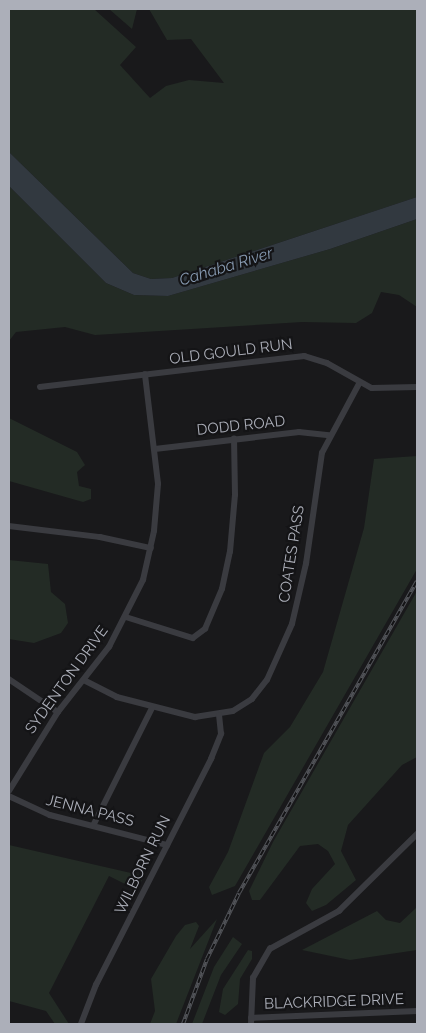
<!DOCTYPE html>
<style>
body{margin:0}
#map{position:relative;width:426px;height:1033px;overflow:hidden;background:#19191b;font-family:Raleway,sans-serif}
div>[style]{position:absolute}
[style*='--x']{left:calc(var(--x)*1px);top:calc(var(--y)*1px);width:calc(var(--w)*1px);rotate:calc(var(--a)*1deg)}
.green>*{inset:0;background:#232b25}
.water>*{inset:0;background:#323940}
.minor>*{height:5.5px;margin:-2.75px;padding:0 2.75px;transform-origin:2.75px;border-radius:2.75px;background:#3a3b40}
.rail>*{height:4px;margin-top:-2px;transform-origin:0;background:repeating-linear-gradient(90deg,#141416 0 5.5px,#515358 0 11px);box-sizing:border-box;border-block:1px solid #515358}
span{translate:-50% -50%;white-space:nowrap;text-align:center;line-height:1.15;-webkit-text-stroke:4.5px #141416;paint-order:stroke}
.street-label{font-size:15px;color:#acafb9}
.water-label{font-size:16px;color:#879ab1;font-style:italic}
.frame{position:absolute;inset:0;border:10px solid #acafb9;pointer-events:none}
</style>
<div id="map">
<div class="green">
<div style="clip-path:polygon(9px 9px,94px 9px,136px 47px,120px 65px,150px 98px,166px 86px,189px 80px,224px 83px,191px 39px,167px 40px,149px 9px,417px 9px,417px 197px,172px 278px,151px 279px,133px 273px,9px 152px)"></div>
<div style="clip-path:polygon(109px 9px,137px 9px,132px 29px)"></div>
<div style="clip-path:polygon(9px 186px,106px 283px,134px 295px,168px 296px,330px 249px,417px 219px,417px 307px,399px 295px,381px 292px,372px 313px,356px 323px,302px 322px,95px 335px,65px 327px,16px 332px,9px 341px)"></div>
<div style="clip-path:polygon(9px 418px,77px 452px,85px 465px,77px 472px,79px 486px,91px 489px,91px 499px,83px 502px,9px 481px)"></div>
<div style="clip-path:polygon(417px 456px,417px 569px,235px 886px,212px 895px,209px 887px,228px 852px,264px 753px,290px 727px,323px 672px,364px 528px,374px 459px)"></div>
<div style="clip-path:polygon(9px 560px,48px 564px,51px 592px,65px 604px,68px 623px,61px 633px,34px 643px,9px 639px)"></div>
<div style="clip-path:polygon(417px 591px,417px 757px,402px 765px,348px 825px,341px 851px,356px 880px,326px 905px,312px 911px,306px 903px,312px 889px,335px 864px,328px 851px,318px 844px,300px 846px,260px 900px,252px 900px,249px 891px,273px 842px)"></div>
<div style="clip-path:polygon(9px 845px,144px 876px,137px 890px,109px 876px,49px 993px,69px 1024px,55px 1024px,46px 1011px,9px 1001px)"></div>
<div style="clip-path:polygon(417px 907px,417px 950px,350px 960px,302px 950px,377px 911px,386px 920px,400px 923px)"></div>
<div style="clip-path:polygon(217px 919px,176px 1024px,150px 1024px,155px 1011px,151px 979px,176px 936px,185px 925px,196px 922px,199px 926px,190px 949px)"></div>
<div style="clip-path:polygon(233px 937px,242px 944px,221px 975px,202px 1024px,192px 1024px,214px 967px)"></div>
<div style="clip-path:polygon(248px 950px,252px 951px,252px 959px,240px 979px,238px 1004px,225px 1015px,219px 1012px,223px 989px)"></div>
</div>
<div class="water">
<div style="clip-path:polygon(9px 152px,133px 273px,151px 279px,172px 278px,417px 197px,417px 219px,330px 249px,168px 296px,134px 295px,106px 283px,9px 186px)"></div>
</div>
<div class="minor">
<div style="--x:40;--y:387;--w:266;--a:-6.7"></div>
<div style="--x:304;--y:356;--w:24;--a:17"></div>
<div style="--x:327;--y:363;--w:51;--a:29.1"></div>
<div style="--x:372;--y:388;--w:45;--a:-1.3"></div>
<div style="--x:155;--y:449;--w:145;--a:-6.7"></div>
<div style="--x:299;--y:432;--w:30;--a:6"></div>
<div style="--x:9;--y:526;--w:92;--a:6.9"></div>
<div style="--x:100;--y:537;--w:52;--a:12.2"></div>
<div style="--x:126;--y:617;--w:70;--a:17.4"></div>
<div style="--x:193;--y:638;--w:15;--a:-37"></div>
<div style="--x:205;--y:629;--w:43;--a:-67"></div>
<div style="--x:222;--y:589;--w:38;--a:-78"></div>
<div style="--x:230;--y:552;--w:57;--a:-85"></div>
<div style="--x:235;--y:495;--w:56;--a:-91"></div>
<div style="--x:9;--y:679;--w:59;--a:34"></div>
<div style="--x:84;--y:680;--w:37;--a:27"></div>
<div style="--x:117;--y:697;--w:81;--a:14.4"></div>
<div style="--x:195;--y:717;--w:38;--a:-9"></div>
<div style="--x:233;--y:711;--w:22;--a:-32"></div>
<div style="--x:252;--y:699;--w:24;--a:-52"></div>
<div style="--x:267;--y:680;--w:61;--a:-65.9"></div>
<div style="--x:292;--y:624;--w:62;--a:-76.9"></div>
<div style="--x:306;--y:564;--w:112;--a:-81.8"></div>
<div style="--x:322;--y:453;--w:78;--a:-61.8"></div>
<div style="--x:9;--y:791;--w:93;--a:-58.2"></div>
<div style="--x:58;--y:712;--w:83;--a:-51.9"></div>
<div style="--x:109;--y:647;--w:75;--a:-63.1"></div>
<div style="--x:143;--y:580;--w:50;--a:-77.3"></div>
<div style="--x:154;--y:531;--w:47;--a:-85.1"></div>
<div style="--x:158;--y:484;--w:110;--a:-96.8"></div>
<div style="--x:9;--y:796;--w:45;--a:24.9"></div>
<div style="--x:50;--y:815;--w:121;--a:14.4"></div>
<div style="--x:93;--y:826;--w:132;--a:-63.4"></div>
<div style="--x:251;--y:1018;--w:166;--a:-2.4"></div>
<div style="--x:81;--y:1024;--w:42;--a:-69"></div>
<div style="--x:96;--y:985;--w:254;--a:-63"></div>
<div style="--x:211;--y:759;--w:27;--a:-68"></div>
<div style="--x:221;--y:734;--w:18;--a:-96"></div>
<div style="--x:251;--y:1024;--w:46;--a:-87.5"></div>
<div style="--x:253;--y:978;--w:34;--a:-60"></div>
<div style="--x:270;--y:949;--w:79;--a:-28.8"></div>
<div style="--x:339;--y:911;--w:110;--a:-44.6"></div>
</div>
<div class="rail">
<div style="--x:183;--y:1024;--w:69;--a:-69.7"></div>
<div style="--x:207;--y:959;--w:73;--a:-64.1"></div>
<div style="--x:239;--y:893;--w:359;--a:-60.3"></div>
</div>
<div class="street-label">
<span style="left:231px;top:352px;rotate:-7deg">OLD GOULD RUN</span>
<span style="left:241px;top:426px;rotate:-6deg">DODD ROAD</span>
<span style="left:292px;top:554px;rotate:-81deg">COATES PASS</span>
<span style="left:67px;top:680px;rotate:-54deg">SYDENTON DRIVE</span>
<span style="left:90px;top:811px;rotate:14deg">JENNA PASS</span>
<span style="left:143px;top:865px;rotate:-64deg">WILBORN RUN</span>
<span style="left:334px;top:1002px;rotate:-2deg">BLACKRIDGE DRIVE</span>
</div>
<div class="water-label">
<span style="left:226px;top:267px;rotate:-17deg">Cahaba River</span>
</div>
<div class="frame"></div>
</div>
